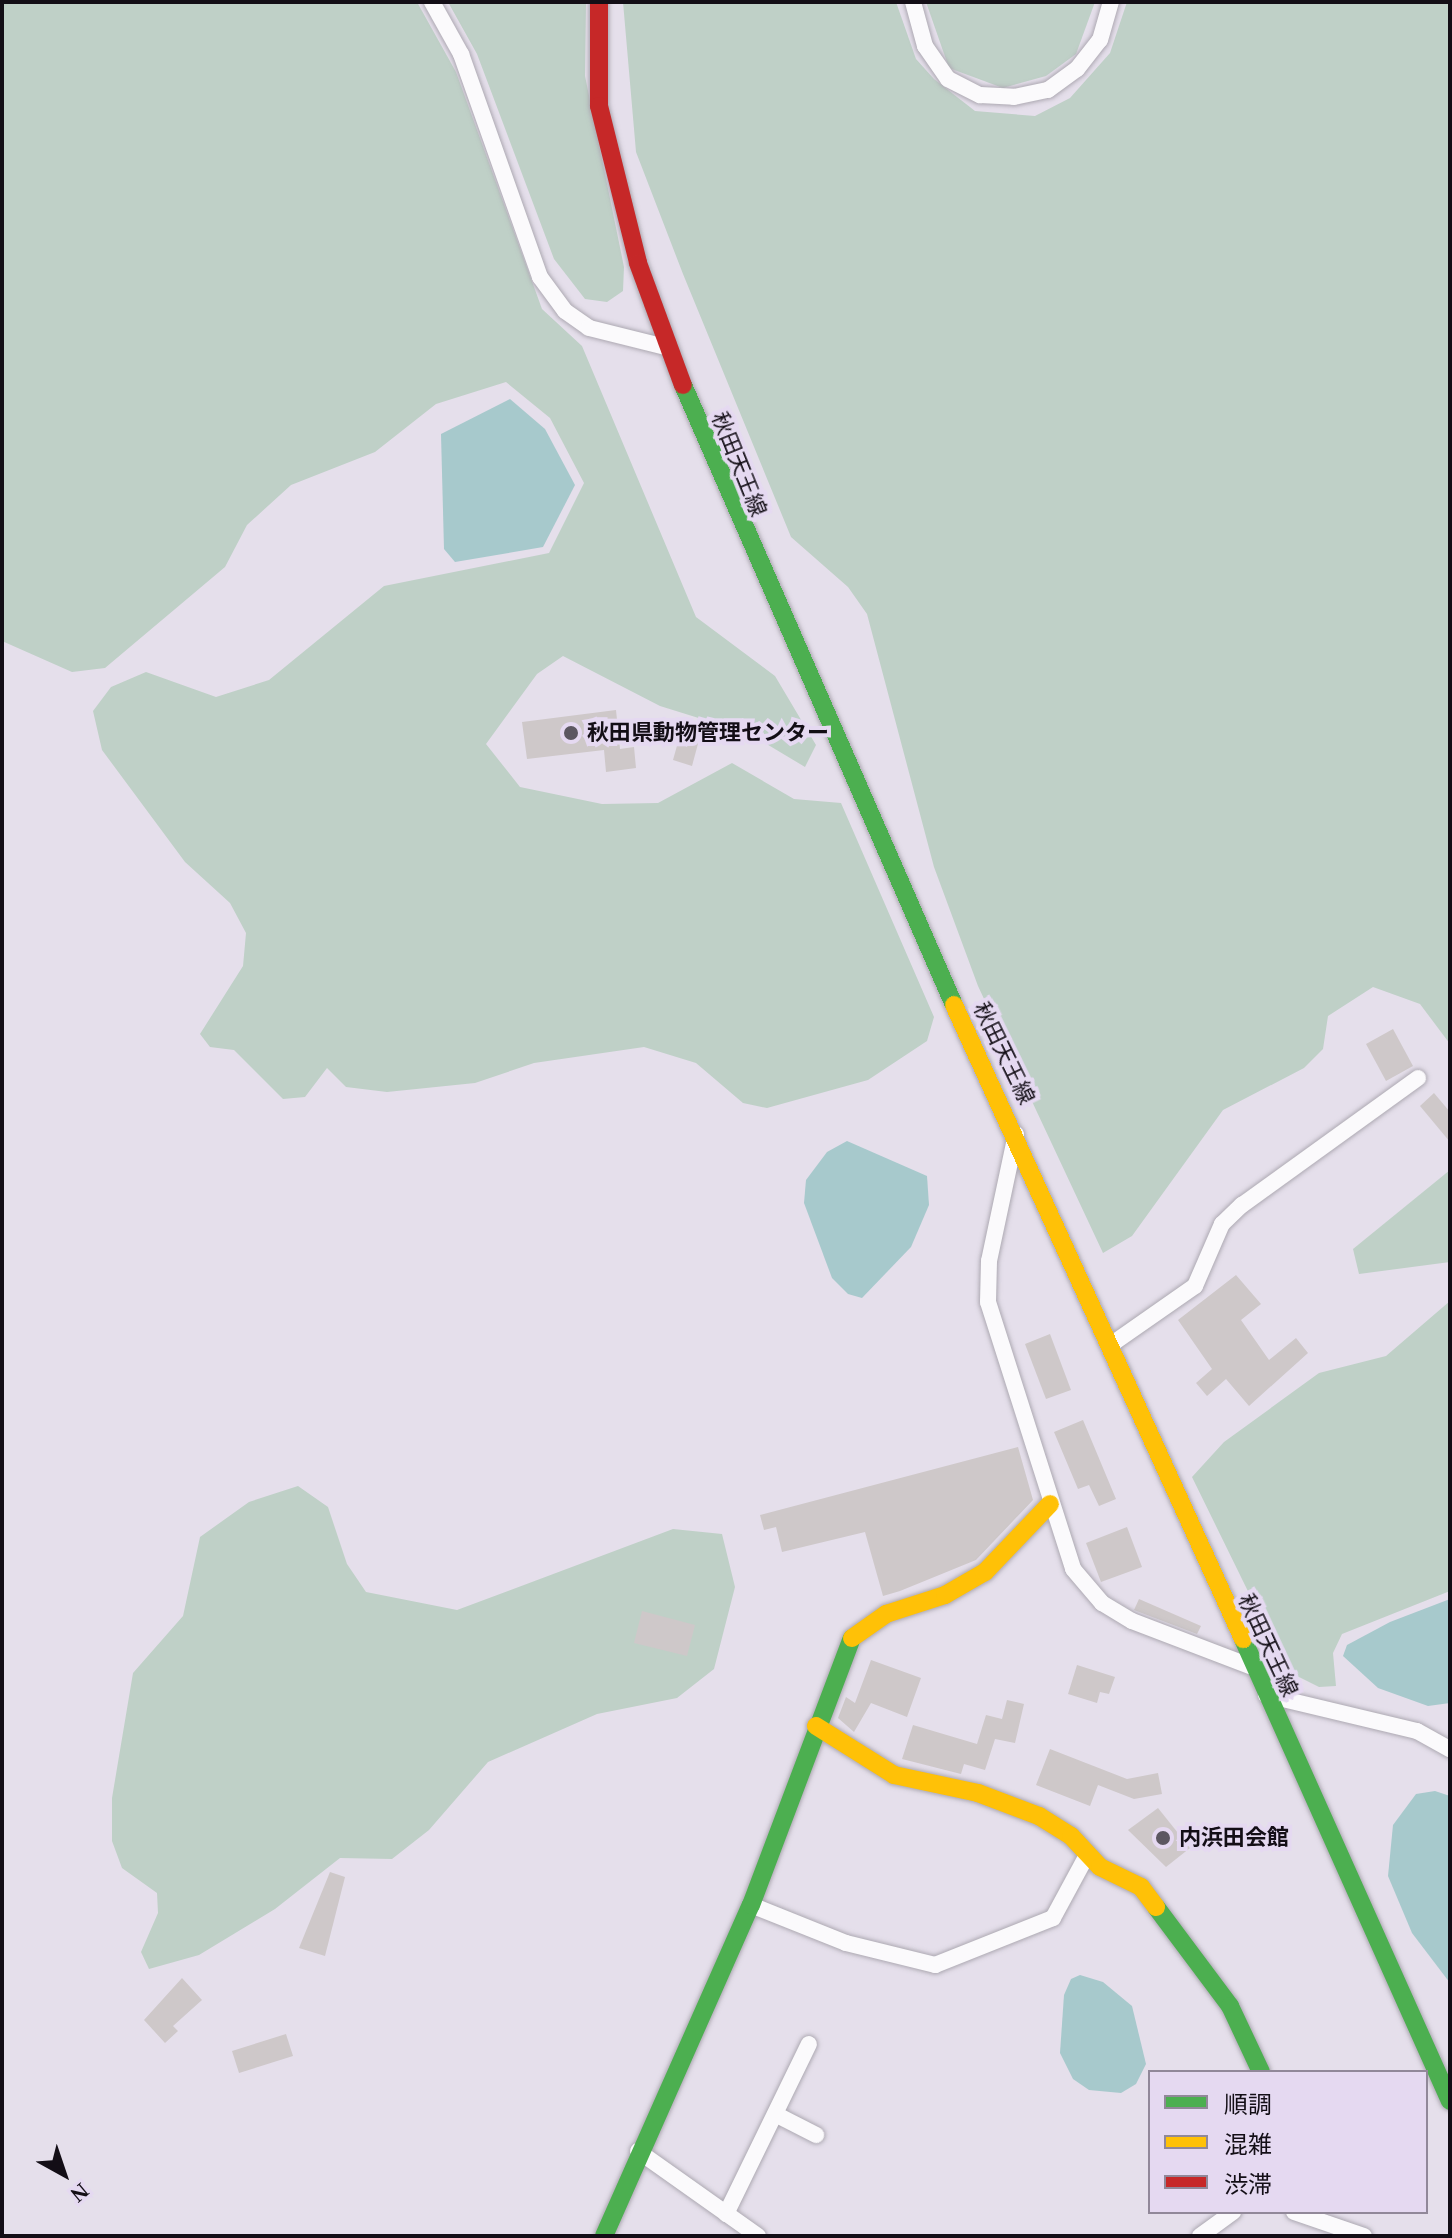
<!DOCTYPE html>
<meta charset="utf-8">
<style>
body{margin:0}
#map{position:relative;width:1452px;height:2238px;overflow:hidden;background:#e5dfeb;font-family:"Times New Roman","Noto Sans JP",serif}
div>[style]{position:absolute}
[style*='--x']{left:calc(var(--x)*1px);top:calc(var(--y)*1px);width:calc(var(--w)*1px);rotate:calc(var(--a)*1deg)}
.green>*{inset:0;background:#bfd0c7}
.water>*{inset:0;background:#a7c9cc}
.building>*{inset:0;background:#cec8c9}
.roads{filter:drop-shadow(0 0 2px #ada9b2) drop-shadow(0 0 2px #ada9b2)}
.street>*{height:16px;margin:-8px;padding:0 8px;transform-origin:8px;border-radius:8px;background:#fbfafc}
.fast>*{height:18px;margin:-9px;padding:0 9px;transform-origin:9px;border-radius:9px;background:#4caf50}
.slow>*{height:18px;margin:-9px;padding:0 9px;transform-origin:9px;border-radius:9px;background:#ffc107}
.jam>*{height:18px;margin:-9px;padding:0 9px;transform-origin:9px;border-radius:9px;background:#c62828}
.dots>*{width:22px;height:22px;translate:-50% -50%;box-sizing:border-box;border:4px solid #e5d9f1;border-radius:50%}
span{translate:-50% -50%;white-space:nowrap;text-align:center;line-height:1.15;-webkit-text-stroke:8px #e5d9f1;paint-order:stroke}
.street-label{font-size:22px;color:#130e16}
.poi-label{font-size:22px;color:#130e16;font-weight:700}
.left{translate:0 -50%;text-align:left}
.frame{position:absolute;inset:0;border:4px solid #130e16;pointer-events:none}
.legend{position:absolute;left:1148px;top:2070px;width:280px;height:144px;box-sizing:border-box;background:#e5d9f1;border:2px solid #918899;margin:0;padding:10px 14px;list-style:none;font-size:24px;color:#130e16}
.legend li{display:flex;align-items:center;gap:16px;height:40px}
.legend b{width:40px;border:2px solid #918899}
.north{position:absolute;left:24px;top:2134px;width:80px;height:80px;-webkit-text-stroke:6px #e5d9f1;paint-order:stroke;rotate:140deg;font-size:22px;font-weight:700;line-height:32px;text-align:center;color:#130e16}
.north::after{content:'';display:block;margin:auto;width:28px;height:36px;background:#130e16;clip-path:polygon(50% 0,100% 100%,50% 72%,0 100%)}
</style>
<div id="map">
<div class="green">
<div style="clip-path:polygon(2px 2px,417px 2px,456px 72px,542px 309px,582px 346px,696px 617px,775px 676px,816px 745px,805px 767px,750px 734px,660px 706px,563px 656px,537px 674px,486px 744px,520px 787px,602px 804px,658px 803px,732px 763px,794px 799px,841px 803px,934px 1017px,927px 1041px,868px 1080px,767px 1108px,743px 1103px,696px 1063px,644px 1047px,534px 1063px,475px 1083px,387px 1092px,346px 1087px,327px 1068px,305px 1097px,283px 1099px,234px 1050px,210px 1047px,200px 1034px,243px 966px,246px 933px,230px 903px,185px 862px,102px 750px,93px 711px,111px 687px,146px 672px,216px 697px,269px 680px,384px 586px,549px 553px,584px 483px,550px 418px,506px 382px,436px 404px,375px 452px,291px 485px,247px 525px,225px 567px,105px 668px,72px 672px,2px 641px)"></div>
<div style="clip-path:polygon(448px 2px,586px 2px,585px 76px,624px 267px,623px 291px,607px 302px,585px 299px,554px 259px,477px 54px)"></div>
<div style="clip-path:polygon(623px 2px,896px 2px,916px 59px,934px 79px,975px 111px,1035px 116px,1070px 98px,1110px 53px,1127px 2px,1450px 2px,1450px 1044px,1420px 1004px,1373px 987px,1328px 1016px,1323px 1049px,1304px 1068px,1223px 1110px,1132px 1236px,1103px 1253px,978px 986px,934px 867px,867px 614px,848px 587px,791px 537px,683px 274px,636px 152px)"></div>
<div style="clip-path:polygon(926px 2px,1095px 2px,1076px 54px,1046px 76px,1003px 88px,949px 68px)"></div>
<div style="clip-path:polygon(1450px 1170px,1450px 1262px,1359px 1274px,1353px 1249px)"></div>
<div style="clip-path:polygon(1450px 1301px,1450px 1591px,1342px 1634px,1333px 1653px,1336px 1686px,1319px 1687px,1287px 1671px,1192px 1477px,1224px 1442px,1319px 1373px,1386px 1356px)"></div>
<div style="clip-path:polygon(298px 1486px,328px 1507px,347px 1564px,366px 1592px,457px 1610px,673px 1529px,722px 1534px,735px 1587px,714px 1669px,677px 1698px,597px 1714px,488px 1762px,429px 1830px,392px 1859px,340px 1858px,275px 1909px,199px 1955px,149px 1969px,141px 1952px,158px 1913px,157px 1893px,122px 1868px,112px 1841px,112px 1798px,133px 1673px,183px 1616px,200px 1537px,249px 1502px)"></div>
</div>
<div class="water">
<div style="clip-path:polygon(510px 399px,545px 429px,575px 485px,543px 547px,455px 562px,444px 549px,441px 434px)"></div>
<div style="clip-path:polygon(847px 1141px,927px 1176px,929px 1205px,911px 1247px,862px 1298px,848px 1294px,832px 1278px,804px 1203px,806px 1180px,827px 1152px)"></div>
<div style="clip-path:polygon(1450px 1599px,1450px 1703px,1428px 1706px,1378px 1688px,1343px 1656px,1347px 1645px,1390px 1622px)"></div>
<div style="clip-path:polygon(1435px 1791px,1450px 1796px,1450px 1983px,1412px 1933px,1388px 1876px,1393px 1825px,1416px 1794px)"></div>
<div style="clip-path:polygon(1080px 1975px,1103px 1982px,1132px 2006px,1146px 2064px,1136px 2084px,1121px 2093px,1089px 2090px,1073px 2079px,1060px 2053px,1064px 1995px,1071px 1979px)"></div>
</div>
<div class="building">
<div style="clip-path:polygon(616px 710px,620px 749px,634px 747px,636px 768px,606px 772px,604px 750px,527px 759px,522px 722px)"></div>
<div style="clip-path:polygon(680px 735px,699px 740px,692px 766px,673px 760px)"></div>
<div style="clip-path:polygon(1393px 1029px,1413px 1066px,1386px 1081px,1366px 1044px)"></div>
<div style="clip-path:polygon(1434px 1093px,1450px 1112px,1450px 1142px,1420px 1106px)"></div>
<div style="clip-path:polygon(1236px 1275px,1261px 1304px,1241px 1320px,1269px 1360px,1296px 1338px,1308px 1353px,1249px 1406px,1226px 1379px,1207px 1396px,1196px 1383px,1212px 1369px,1178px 1320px)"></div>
<div style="clip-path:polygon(1050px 1334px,1071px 1390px,1046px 1399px,1025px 1344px)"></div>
<div style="clip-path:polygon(1083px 1420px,1116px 1499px,1099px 1506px,1089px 1485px,1078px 1489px,1054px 1432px)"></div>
<div style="clip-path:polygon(1018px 1447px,1033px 1500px,976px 1560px,900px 1591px,883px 1596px,865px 1532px,782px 1552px,776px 1527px,764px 1530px,760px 1515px)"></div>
<div style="clip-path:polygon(1127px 1527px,1142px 1567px,1101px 1582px,1086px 1543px)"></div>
<div style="clip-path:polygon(1139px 1599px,1201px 1626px,1197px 1634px,1134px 1610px)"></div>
<div style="clip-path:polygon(642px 1611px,695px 1625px,687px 1656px,634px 1643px)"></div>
<div style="clip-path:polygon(871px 1660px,921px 1678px,907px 1717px,871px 1703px,854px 1732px,838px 1718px,846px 1697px,855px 1703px)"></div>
<div style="clip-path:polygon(1077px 1665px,1115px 1677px,1109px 1694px,1100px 1692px,1097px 1703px,1068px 1694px)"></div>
<div style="clip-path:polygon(1007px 1700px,1024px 1704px,1015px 1743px,995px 1739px,985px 1770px,964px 1764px,961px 1774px,902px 1759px,913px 1725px,977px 1744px,986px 1715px,1002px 1719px)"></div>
<div style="clip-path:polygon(1050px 1749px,1127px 1779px,1158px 1773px,1162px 1794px,1134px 1799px,1098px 1785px,1090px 1806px,1036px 1785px)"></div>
<div style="clip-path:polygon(1158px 1808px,1190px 1848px,1166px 1867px,1128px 1830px)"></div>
<div style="clip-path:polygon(330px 1872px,345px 1877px,325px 1956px,299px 1948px)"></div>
<div style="clip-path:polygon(182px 1978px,202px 2000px,173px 2026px,178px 2031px,165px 2043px,144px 2020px)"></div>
<div style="clip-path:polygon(286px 2034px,293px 2056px,239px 2073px,232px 2051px)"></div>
</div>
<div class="roads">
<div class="street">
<div style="--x:432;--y:2;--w:60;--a:60.9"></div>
<div style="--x:461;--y:54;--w:237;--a:70.5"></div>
<div style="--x:540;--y:277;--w:42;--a:53.7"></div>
<div style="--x:565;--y:311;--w:29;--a:35"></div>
<div style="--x:589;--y:328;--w:79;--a:13.9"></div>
<div style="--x:913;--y:2;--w:46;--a:74.7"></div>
<div style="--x:925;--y:46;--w:40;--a:55.1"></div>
<div style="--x:948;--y:79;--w:36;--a:27"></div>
<div style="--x:980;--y:95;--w:34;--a:3"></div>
<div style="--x:1014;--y:97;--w:35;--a:-12"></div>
<div style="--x:1048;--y:90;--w:36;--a:-36"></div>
<div style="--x:1077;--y:69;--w:37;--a:-52"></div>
<div style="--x:1100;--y:40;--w:40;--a:-74"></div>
<div style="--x:1016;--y:1134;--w:130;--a:102"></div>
<div style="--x:989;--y:1261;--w:41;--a:91.4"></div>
<div style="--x:988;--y:1302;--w:280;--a:72.3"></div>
<div style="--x:1073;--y:1569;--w:45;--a:49.5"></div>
<div style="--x:1102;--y:1603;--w:35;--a:31"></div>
<div style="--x:1132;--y:1621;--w:126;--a:20.9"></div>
<div style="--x:1109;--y:1346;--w:105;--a:-34.9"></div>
<div style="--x:1195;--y:1286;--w:68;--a:-66.5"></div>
<div style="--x:1222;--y:1224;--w:28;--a:-44"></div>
<div style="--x:1242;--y:1205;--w:217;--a:-35.8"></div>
<div style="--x:1266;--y:1695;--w:155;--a:13.4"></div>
<div style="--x:1417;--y:1731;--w:38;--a:29"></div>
<div style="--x:751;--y:1905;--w:102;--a:21.8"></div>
<div style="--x:846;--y:1943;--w:92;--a:13.9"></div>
<div style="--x:935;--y:1965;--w:127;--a:-21.7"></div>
<div style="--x:1053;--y:1918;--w:72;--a:-61.6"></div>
<div style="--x:777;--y:2115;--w:44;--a:27.1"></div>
<div style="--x:638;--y:2151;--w:147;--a:35.3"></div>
<div style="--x:1294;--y:2212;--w:74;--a:18.9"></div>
<div style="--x:726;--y:2214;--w:189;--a:-64"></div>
<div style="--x:1200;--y:2236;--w:41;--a:-36"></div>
</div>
<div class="fast">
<div style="--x:683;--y:385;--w:677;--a:66.39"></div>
<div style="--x:1243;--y:1639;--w:506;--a:65.87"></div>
<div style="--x:1156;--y:1907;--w:124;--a:53.2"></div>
<div style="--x:1230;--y:2006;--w:73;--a:64.8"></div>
<div style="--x:604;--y:2236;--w:362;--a:-66.1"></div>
<div style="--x:751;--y:1905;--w:285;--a:-69.3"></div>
</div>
<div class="slow">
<div style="--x:954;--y:1005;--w:697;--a:65.49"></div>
<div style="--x:852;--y:1638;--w:42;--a:-35.2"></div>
<div style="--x:886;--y:1614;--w:62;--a:-17.9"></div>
<div style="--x:945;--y:1595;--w:46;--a:-29.9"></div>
<div style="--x:985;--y:1572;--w:94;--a:-46.3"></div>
<div style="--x:816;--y:1726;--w:92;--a:32.1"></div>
<div style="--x:894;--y:1775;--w:86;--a:12.1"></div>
<div style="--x:978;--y:1793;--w:65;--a:20.7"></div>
<div style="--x:1039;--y:1816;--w:38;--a:32"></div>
<div style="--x:1071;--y:1836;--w:42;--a:46.9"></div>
<div style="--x:1100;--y:1867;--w:46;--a:26"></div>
<div style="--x:1141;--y:1887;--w:25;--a:53"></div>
</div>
<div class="jam">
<div style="--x:599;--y:2;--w:104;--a:90"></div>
<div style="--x:599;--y:106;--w:162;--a:76"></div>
<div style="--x:638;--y:263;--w:130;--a:69.8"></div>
</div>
</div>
<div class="dots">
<div style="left:571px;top:733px;background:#5c5761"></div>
<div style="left:1163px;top:1838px;background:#5c5761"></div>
</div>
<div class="street-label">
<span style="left:739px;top:464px;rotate:68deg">秋田天王線</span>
<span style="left:1004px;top:1053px;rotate:64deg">秋田天王線</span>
<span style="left:1268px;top:1645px;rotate:65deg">秋田天王線</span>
</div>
<div class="poi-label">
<span class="left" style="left:587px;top:733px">秋田県動物管理センター</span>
<span class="left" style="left:1179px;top:1838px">内浜田会館</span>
</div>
<div class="frame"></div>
<ul class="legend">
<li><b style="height:10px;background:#4caf50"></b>順調</li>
<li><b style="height:10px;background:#ffc107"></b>混雑</li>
<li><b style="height:10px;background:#c62828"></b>渋滞</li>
</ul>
<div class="north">N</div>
</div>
